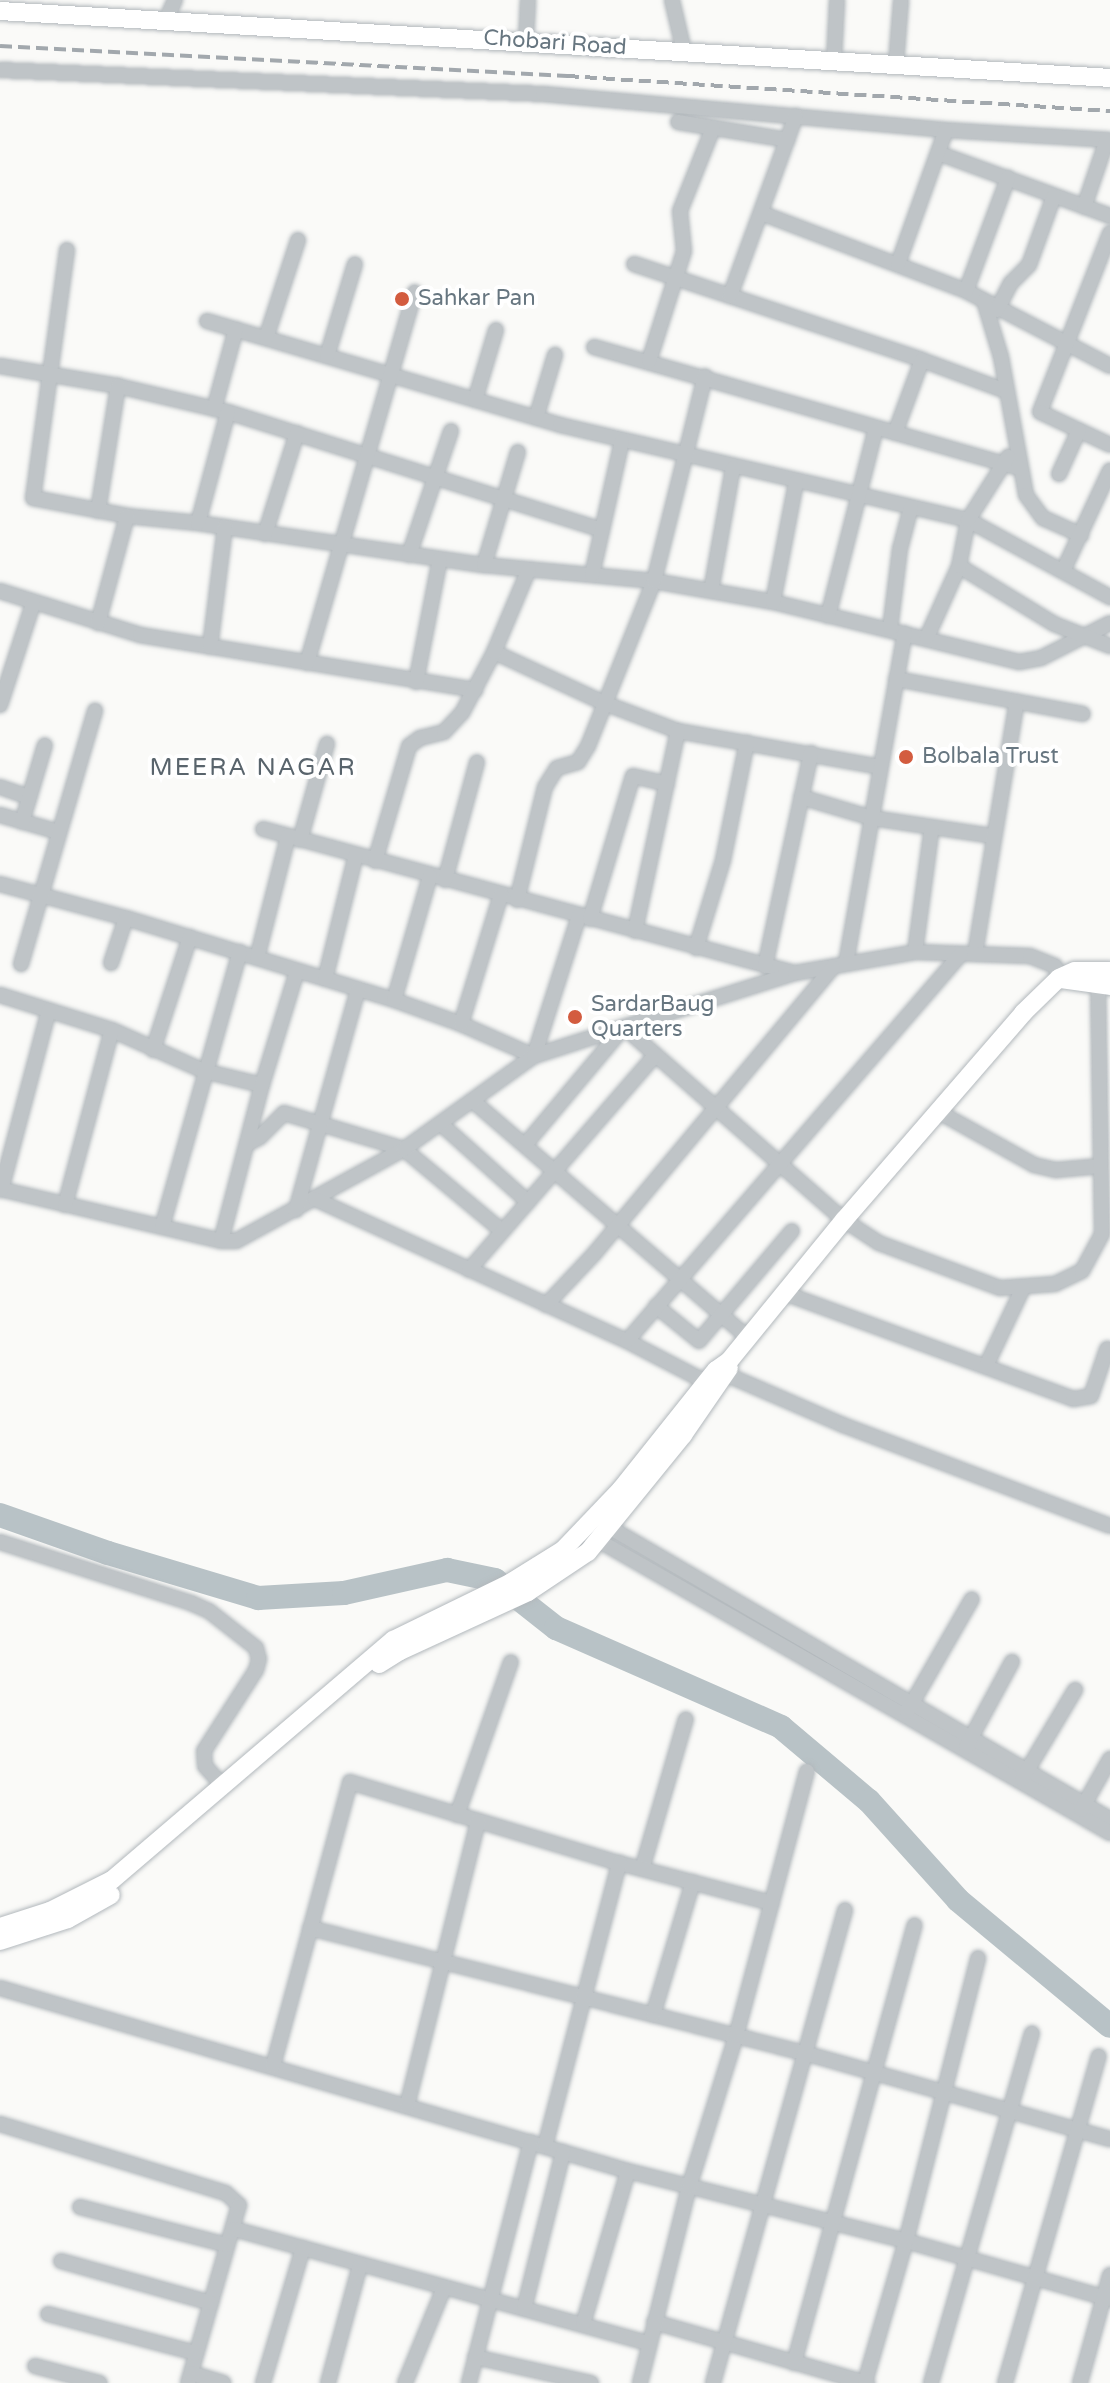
<!DOCTYPE html>
<style>
body{margin:0}
#map{position:relative;width:1110px;height:2383px;overflow:hidden;background:#fafaf8;font-family:"Varela Round",sans-serif}
div>[style]{position:absolute}
[style*='--x']{left:calc(var(--x)*1px);top:calc(var(--y)*1px);width:calc(var(--w)*1px);rotate:calc(var(--a)*1deg)}
.river>*{height:24px;margin:-12px;padding:0 12px;transform-origin:12px;border-radius:12px;background:#b8c2c6}
.roads{filter:drop-shadow(0 0 2px #b2b8bc) drop-shadow(0 0 2px #b2b8bc)}
.street>*{height:14px;margin:-7px;padding:0 7px;transform-origin:7px;border-radius:7px;background:#bfc4c7}
.secondary>*{height:18px;margin:-9px;padding:0 9px;transform-origin:9px;border-radius:9px;background:#fff}
.rail>*{height:4px;margin-top:-2px;transform-origin:0;background:repeating-linear-gradient(90deg,#a2a8ad 0 12px,transparent 0 18px)}
.dots>*{width:22px;height:22px;translate:-50% -50%;box-sizing:border-box;border:4px solid #fff;border-radius:50%}
span{translate:-50% -50%;white-space:nowrap;text-align:center;line-height:1.15;-webkit-text-stroke:8px #fff;paint-order:stroke}
.street-label{font-size:22px;color:#677680}
.poi-label{font-size:22px;color:#677680}
.left{translate:0 -50%;text-align:left}
.neighbourhood-label{font-size:24px;color:#59646c;letter-spacing:2px}
</style>
<div id="map">
<div class="river">
<div style="--x:0;--y:1515;--w:114;--a:19.4"></div>
<div style="--x:108;--y:1553;--w:157;--a:16.7"></div>
<div style="--x:258;--y:1598;--w:86;--a:-3.3"></div>
<div style="--x:344;--y:1593;--w:106;--a:-12.6"></div>
<div style="--x:447;--y:1570;--w:49;--a:11.8"></div>
<div style="--x:495;--y:1580;--w:78;--a:38.2"></div>
<div style="--x:556;--y:1628;--w:246;--a:23.7"></div>
<div style="--x:781;--y:1727;--w:115;--a:40.1"></div>
<div style="--x:869;--y:1801;--w:133;--a:48"></div>
<div style="--x:958;--y:1900;--w:197;--a:39.7"></div>
</div>
<div class="roads">
<div class="street">
<div style="--x:672;--y:0;--w:52;--a:76.8"></div>
<div style="--x:166;--y:20;--w:22;--a:-66"></div>
<div style="--x:526;--y:41;--w:41;--a:-87.2"></div>
<div style="--x:834;--y:60;--w:60;--a:-87.1"></div>
<div style="--x:896;--y:64;--w:64;--a:-85.5"></div>
<div style="--x:0;--y:70;--w:544;--a:2.53"></div>
<div style="--x:543;--y:94;--w:405;--a:5.1"></div>
<div style="--x:946;--y:130;--w:164;--a:3.5"></div>
<div style="--x:678;--y:122;--w:111;--a:9.3"></div>
<div style="--x:938;--y:153;--w:183;--a:20.1"></div>
<div style="--x:1084;--y:207;--w:71;--a:-71.1"></div>
<div style="--x:761;--y:213;--w:219;--a:20.8"></div>
<div style="--x:966;--y:291;--w:162;--a:27.5"></div>
<div style="--x:1110;--y:233;--w:192;--a:111.4"></div>
<div style="--x:1040;--y:412;--w:77;--a:25.2"></div>
<div style="--x:67;--y:250;--w:250;--a:97.8"></div>
<div style="--x:33;--y:498;--w:96;--a:10.8"></div>
<div style="--x:127;--y:516;--w:71;--a:5.6"></div>
<div style="--x:198;--y:523;--w:289;--a:8.4"></div>
<div style="--x:484;--y:565;--w:171;--a:5.4"></div>
<div style="--x:654;--y:581;--w:121;--a:10"></div>
<div style="--x:773;--y:602;--w:253;--a:13.7"></div>
<div style="--x:1019;--y:662;--w:22;--a:-10"></div>
<div style="--x:1041;--y:658;--w:77;--a:-26.9"></div>
<div style="--x:634;--y:264;--w:304;--a:18.4"></div>
<div style="--x:922;--y:360;--w:90;--a:20.3"></div>
<div style="--x:898;--y:264;--w:142;--a:-70.3"></div>
<div style="--x:966;--y:291;--w:121;--a:-69.6"></div>
<div style="--x:730;--y:296;--w:192;--a:-69.9"></div>
<div style="--x:984;--y:301;--w:59;--a:73.1"></div>
<div style="--x:1001;--y:357;--w:140;--a:79.7"></div>
<div style="--x:1026;--y:495;--w:29;--a:54"></div>
<div style="--x:1043;--y:518;--w:42;--a:24.1"></div>
<div style="--x:997;--y:310;--w:30;--a:-63"></div>
<div style="--x:1011;--y:283;--w:25;--a:-45"></div>
<div style="--x:1029;--y:265;--w:73;--a:-70.1"></div>
<div style="--x:207;--y:321;--w:368;--a:16.4"></div>
<div style="--x:560;--y:425;--w:419;--a:13.1"></div>
<div style="--x:968;--y:520;--w:162;--a:28.5"></div>
<div style="--x:266;--y:338;--w:103;--a:-71.9"></div>
<div style="--x:594;--y:347;--w:443;--a:15.9"></div>
<div style="--x:327;--y:356;--w:96;--a:-73.1"></div>
<div style="--x:649;--y:361;--w:115;--a:-72.3"></div>
<div style="--x:684;--y:251;--w:40;--a:-95.7"></div>
<div style="--x:680;--y:211;--w:89;--a:-68.3"></div>
<div style="--x:0;--y:366;--w:120;--a:9.6"></div>
<div style="--x:118;--y:386;--w:113;--a:13.3"></div>
<div style="--x:228;--y:412;--w:392;--a:17.5"></div>
<div style="--x:475;--y:400;--w:73;--a:-73.3"></div>
<div style="--x:214;--y:409;--w:83;--a:-74.6"></div>
<div style="--x:536;--y:418;--w:66;--a:-73.2"></div>
<div style="--x:895;--y:433;--w:78;--a:-69.7"></div>
<div style="--x:1059;--y:474;--w:48;--a:-65.6"></div>
<div style="--x:98;--y:511;--w:127;--a:-80.9"></div>
<div style="--x:198;--y:523;--w:115;--a:-74.9"></div>
<div style="--x:265;--y:534;--w:106;--a:-72.4"></div>
<div style="--x:409;--y:555;--w:131;--a:-71.3"></div>
<div style="--x:484;--y:565;--w:118;--a:-73.3"></div>
<div style="--x:959;--y:566;--w:111;--a:31.4"></div>
<div style="--x:1054;--y:624;--w:60;--a:21.4"></div>
<div style="--x:1063;--y:571;--w:111;--a:-65"></div>
<div style="--x:592;--y:575;--w:137;--a:-77.4"></div>
<div style="--x:0;--y:591;--w:147;--a:17.4"></div>
<div style="--x:140;--y:635;--w:340;--a:9.3"></div>
<div style="--x:711;--y:591;--w:125;--a:-79.9"></div>
<div style="--x:773;--y:602;--w:122;--a:-79.1"></div>
<div style="--x:828;--y:616;--w:194;--a:-75.7"></div>
<div style="--x:98;--y:623;--w:111;--a:-74.8"></div>
<div style="--x:890;--y:629;--w:81;--a:-82.9"></div>
<div style="--x:900;--y:549;--w:43;--a:-75.3"></div>
<div style="--x:927;--y:637;--w:78;--a:-65.7"></div>
<div style="--x:959;--y:566;--w:47;--a:-78.9"></div>
<div style="--x:968;--y:520;--w:75;--a:-57.6"></div>
<div style="--x:210;--y:647;--w:121;--a:-82.9"></div>
<div style="--x:494;--y:652;--w:121;--a:24.9"></div>
<div style="--x:604;--y:703;--w:79;--a:20.7"></div>
<div style="--x:678;--y:731;--w:205;--a:10.1"></div>
<div style="--x:307;--y:663;--w:386;--a:-73.8"></div>
<div style="--x:896;--y:679;--w:190;--a:10.6"></div>
<div style="--x:416;--y:682;--w:125;--a:-79"></div>
<div style="--x:0;--y:705;--w:106;--a:-71.9"></div>
<div style="--x:0;--y:787;--w:31;--a:19"></div>
<div style="--x:801;--y:797;--w:74;--a:16.5"></div>
<div style="--x:872;--y:818;--w:121;--a:8.5"></div>
<div style="--x:0;--y:815;--w:61;--a:16.1"></div>
<div style="--x:22;--y:822;--w:80;--a:-73.4"></div>
<div style="--x:263;--y:829;--w:551;--a:15.15"></div>
<div style="--x:300;--y:840;--w:100;--a:-74.3"></div>
<div style="--x:375;--y:861;--w:120;--a:-73.5"></div>
<div style="--x:409;--y:746;--w:14;--a:-36"></div>
<div style="--x:420;--y:738;--w:25;--a:-14"></div>
<div style="--x:444;--y:732;--w:26;--a:-47"></div>
<div style="--x:462;--y:713;--w:69;--a:-62.3"></div>
<div style="--x:494;--y:652;--w:90;--a:-67.1"></div>
<div style="--x:445;--y:880;--w:122;--a:-74.8"></div>
<div style="--x:0;--y:884;--w:131;--a:15.1"></div>
<div style="--x:126;--y:918;--w:280;--a:17"></div>
<div style="--x:394;--y:1000;--w:71;--a:19.7"></div>
<div style="--x:461;--y:1024;--w:80;--a:23.7"></div>
<div style="--x:534;--y:1056;--w:147;--a:-72.2"></div>
<div style="--x:517;--y:900;--w:116;--a:-76.1"></div>
<div style="--x:545;--y:787;--w:22;--a:-58"></div>
<div style="--x:557;--y:768;--w:22;--a:-16"></div>
<div style="--x:578;--y:762;--w:19;--a:-58"></div>
<div style="--x:588;--y:746;--w:178;--a:-68.2"></div>
<div style="--x:654;--y:581;--w:211;--a:-76"></div>
<div style="--x:590;--y:919;--w:149;--a:-73.3"></div>
<div style="--x:633;--y:776;--w:35;--a:13"></div>
<div style="--x:635;--y:931;--w:205;--a:-77.9"></div>
<div style="--x:696;--y:948;--w:92;--a:-72.9"></div>
<div style="--x:723;--y:860;--w:120;--a:-78.5"></div>
<div style="--x:915;--y:952;--w:126;--a:-82.3"></div>
<div style="--x:975;--y:954;--w:256;--a:-80.6"></div>
<div style="--x:257;--y:958;--w:126;--a:-75.7"></div>
<div style="--x:111;--y:963;--w:47;--a:-71.6"></div>
<div style="--x:846;--y:963;--w:335;--a:-79.9"></div>
<div style="--x:21;--y:964;--w:264;--a:-73.7"></div>
<div style="--x:765;--y:966;--w:218;--a:-77.8"></div>
<div style="--x:325;--y:979;--w:128;--a:-76"></div>
<div style="--x:0;--y:995;--w:117;--a:17.4"></div>
<div style="--x:112;--y:1030;--w:101;--a:24"></div>
<div style="--x:204;--y:1071;--w:60;--a:13.6"></div>
<div style="--x:394;--y:1000;--w:129;--a:-73.8"></div>
<div style="--x:461;--y:1024;--w:135;--a:-72.8"></div>
<div style="--x:153;--y:1050;--w:119;--a:-71.9"></div>
<div style="--x:474;--y:1102;--w:360;--a:40.7"></div>
<div style="--x:937;--y:1111;--w:111;--a:29.1"></div>
<div style="--x:1034;--y:1165;--w:23;--a:13"></div>
<div style="--x:1056;--y:1170;--w:45;--a:-5.1"></div>
<div style="--x:441;--y:1124;--w:117;--a:41.9"></div>
<div style="--x:247;--y:1144;--w:15;--a:-28"></div>
<div style="--x:260;--y:1137;--w:34;--a:-45"></div>
<div style="--x:284;--y:1113;--w:125;--a:16.7"></div>
<div style="--x:404;--y:1149;--w:128;--a:39.9"></div>
<div style="--x:525;--y:1145;--w:154;--a:-50"></div>
<div style="--x:624;--y:1027;--w:293;--a:41.3"></div>
<div style="--x:844;--y:1220;--w:42;--a:33.3"></div>
<div style="--x:879;--y:1243;--w:129;--a:20.4"></div>
<div style="--x:1000;--y:1288;--w:55;--a:-4.2"></div>
<div style="--x:1055;--y:1284;--w:30;--a:-26"></div>
<div style="--x:1082;--y:1271;--w:42;--a:-61.6"></div>
<div style="--x:1102;--y:1234;--w:250;--a:-90.9"></div>
<div style="--x:0;--y:1189;--w:227;--a:13.2"></div>
<div style="--x:221;--y:1241;--w:15;--a:0"></div>
<div style="--x:236;--y:1241;--w:192;--a:-28.7"></div>
<div style="--x:404;--y:1149;--w:160;--a:-35.6"></div>
<div style="--x:534;--y:1056;--w:95;--a:-17.9"></div>
<div style="--x:624;--y:1027;--w:179;--a:-17.5"></div>
<div style="--x:795;--y:973;--w:122;--a:-9.9"></div>
<div style="--x:915;--y:952;--w:115;--a:2"></div>
<div style="--x:1030;--y:956;--w:27;--a:22"></div>
<div style="--x:1055;--y:966;--w:13;--a:72"></div>
<div style="--x:1;--y:1190;--w:186;--a:-75.1"></div>
<div style="--x:315;--y:1199;--w:343;--a:24.5"></div>
<div style="--x:627;--y:1341;--w:89;--a:27.4"></div>
<div style="--x:65;--y:1205;--w:181;--a:-75"></div>
<div style="--x:296;--y:1210;--w:229;--a:-74.3"></div>
<div style="--x:162;--y:1227;--w:286;--a:-74.2"></div>
<div style="--x:221;--y:1241;--w:161;--a:-75.3"></div>
<div style="--x:262;--y:1085;--w:119;--a:-72.9"></div>
<div style="--x:469;--y:1270;--w:284;--a:-49.1"></div>
<div style="--x:784;--y:1293;--w:308;--a:20.1"></div>
<div style="--x:1073;--y:1399;--w:18;--a:-9"></div>
<div style="--x:1091;--y:1396;--w:50;--a:-71.2"></div>
<div style="--x:546;--y:1305;--w:70;--a:-46.7"></div>
<div style="--x:594;--y:1254;--w:373;--a:-50.2"></div>
<div style="--x:656;--y:1306;--w:55;--a:39.1"></div>
<div style="--x:699;--y:1341;--w:144;--a:-49.8"></div>
<div style="--x:627;--y:1341;--w:511;--a:-49.2"></div>
<div style="--x:986;--y:1366;--w:86;--a:-64.6"></div>
<div style="--x:716;--y:1370;--w:138;--a:23.4"></div>
<div style="--x:843;--y:1425;--w:285;--a:20.7"></div>
<div style="--x:602;--y:1523;--w:588;--a:30.23"></div>
<div style="--x:582;--y:1531;--w:608;--a:29.77"></div>
<div style="--x:0;--y:1542;--w:201;--a:17.7"></div>
<div style="--x:191;--y:1603;--w:20;--a:24"></div>
<div style="--x:209;--y:1611;--w:60;--a:38.2"></div>
<div style="--x:256;--y:1648;--w:11;--a:75"></div>
<div style="--x:259;--y:1659;--w:11;--a:105"></div>
<div style="--x:256;--y:1670;--w:96;--a:122.7"></div>
<div style="--x:204;--y:1751;--w:15;--a:86"></div>
<div style="--x:205;--y:1766;--w:27;--a:48"></div>
<div style="--x:907;--y:1712;--w:130;--a:-60.1"></div>
<div style="--x:966;--y:1747;--w:97;--a:-61.6"></div>
<div style="--x:1022;--y:1779;--w:104;--a:-59.2"></div>
<div style="--x:1081;--y:1810;--w:59;--a:-60.4"></div>
<div style="--x:457;--y:1815;--w:162;--a:-70.6"></div>
<div style="--x:642;--y:1869;--w:156;--a:-73.7"></div>
<div style="--x:310;--y:1928;--w:510;--a:14.2"></div>
<div style="--x:804;--y:2053;--w:318;--a:15.7"></div>
<div style="--x:0;--y:1988;--w:654;--a:16.25"></div>
<div style="--x:628;--y:2171;--w:287;--a:14.1"></div>
<div style="--x:906;--y:2241;--w:212;--a:15.9"></div>
<div style="--x:653;--y:2015;--w:139;--a:-73.3"></div>
<div style="--x:273;--y:2066;--w:294;--a:-74.8"></div>
<div style="--x:350;--y:1782;--w:281;--a:16.8"></div>
<div style="--x:619;--y:1863;--w:158;--a:14.7"></div>
<div style="--x:407;--y:2106;--w:294;--a:-76"></div>
<div style="--x:0;--y:2124;--w:236;--a:17"></div>
<div style="--x:226;--y:2193;--w:18;--a:43"></div>
<div style="--x:239;--y:2205;--w:185;--a:106"></div>
<div style="--x:545;--y:2146;--w:293;--a:-75.3"></div>
<div style="--x:80;--y:2207;--w:152;--a:14.5"></div>
<div style="--x:234;--y:2229;--w:430;--a:15.4"></div>
<div style="--x:61;--y:2261;--w:156;--a:15.6"></div>
<div style="--x:524;--y:2309;--w:162;--a:-76"></div>
<div style="--x:48;--y:2314;--w:153;--a:14.8"></div>
<div style="--x:654;--y:2322;--w:222;--a:16"></div>
<div style="--x:583;--y:2324;--w:159;--a:-73.6"></div>
<div style="--x:475;--y:2357;--w:119;--a:12.6"></div>
<div style="--x:794;--y:2363;--w:454;--a:-74.6"></div>
<div style="--x:35;--y:2366;--w:67;--a:14.7"></div>
<div style="--x:191;--y:2373;--w:34;--a:17"></div>
<div style="--x:865;--y:2382;--w:147;--a:-73.8"></div>
<div style="--x:906;--y:2241;--w:292;--a:-75.7"></div>
<div style="--x:263;--y:2383;--w:141;--a:-73.5"></div>
<div style="--x:328;--y:2383;--w:122;--a:-74.8"></div>
<div style="--x:405;--y:2383;--w:103;--a:-67.7"></div>
<div style="--x:469;--y:2383;--w:249;--a:-75.6"></div>
<div style="--x:640;--y:2383;--w:202;--a:-76"></div>
<div style="--x:689;--y:2187;--w:158;--a:-72.7"></div>
<div style="--x:736;--y:2036;--w:274;--a:-75"></div>
<div style="--x:713;--y:2383;--w:491;--a:-74.4"></div>
<div style="--x:931;--y:2383;--w:364;--a:-73.9"></div>
<div style="--x:1005;--y:2383;--w:340;--a:-74"></div>
<div style="--x:1080;--y:2383;--w:112;--a:-74.5"></div>
</div>
<div class="secondary">
<div style="--x:0;--y:11;--w:1112;--a:3.45"></div>
<div style="--x:1061;--y:979;--w:49;--a:8.1"></div>
<div style="--x:379;--y:1664;--w:25;--a:-32"></div>
<div style="--x:400;--y:1651;--w:141;--a:-24.7"></div>
<div style="--x:528;--y:1592;--w:72;--a:-33.7"></div>
<div style="--x:588;--y:1552;--w:151;--a:-50.9"></div>
<div style="--x:683;--y:1435;--w:81;--a:-55.5"></div>
<div style="--x:0;--y:1927;--w:52;--a:-17.7"></div>
<div style="--x:50;--y:1911;--w:69;--a:-26.6"></div>
<div style="--x:112;--y:1880;--w:370;--a:-40.5"></div>
<div style="--x:393;--y:1640;--w:130;--a:-26"></div>
<div style="--x:510;--y:1583;--w:62;--a:-31.9"></div>
<div style="--x:563;--y:1550;--w:84;--a:-46.4"></div>
<div style="--x:621;--y:1489;--w:152;--a:-51.4"></div>
<div style="--x:716;--y:1370;--w:16;--a:-35"></div>
<div style="--x:729;--y:1361;--w:182;--a:-50.8"></div>
<div style="--x:844;--y:1220;--w:274;--a:-49.1"></div>
<div style="--x:1023;--y:1013;--w:50;--a:-44.2"></div>
<div style="--x:1059;--y:978;--w:17;--a:-24"></div>
<div style="--x:1075;--y:971;--w:35;--a:0"></div>
<div style="--x:0;--y:1941;--w:71;--a:-17.9"></div>
<div style="--x:68;--y:1919;--w:49;--a:-29.2"></div>
</div>
</div>
<div class="rail">
<div style="--x:0;--y:46;--w:568;--a:3.03"></div>
<div style="--x:567;--y:76;--w:544;--a:3.69"></div>
</div>
<div class="dots">
<div style="left:402px;top:299px;background:#d35c3f"></div>
<div style="left:906px;top:757px;background:#d35c3f"></div>
<div style="left:575px;top:1017px;background:#d35c3f"></div>
</div>
<div class="street-label">
<span style="left:555px;top:43px;rotate:4deg">Chobari Road</span>
</div>
<div class="poi-label">
<span class="left" style="left:418px;top:299px">Sahkar Pan</span>
<span class="left" style="left:922px;top:757px">Bolbala Trust</span>
<span class="left" style="left:591px;top:1017px">SardarBaug<br>Quarters</span>
</div>
<div class="neighbourhood-label">
<span style="left:253px;top:768px">MEERA NAGAR</span>
</div>
</div>
